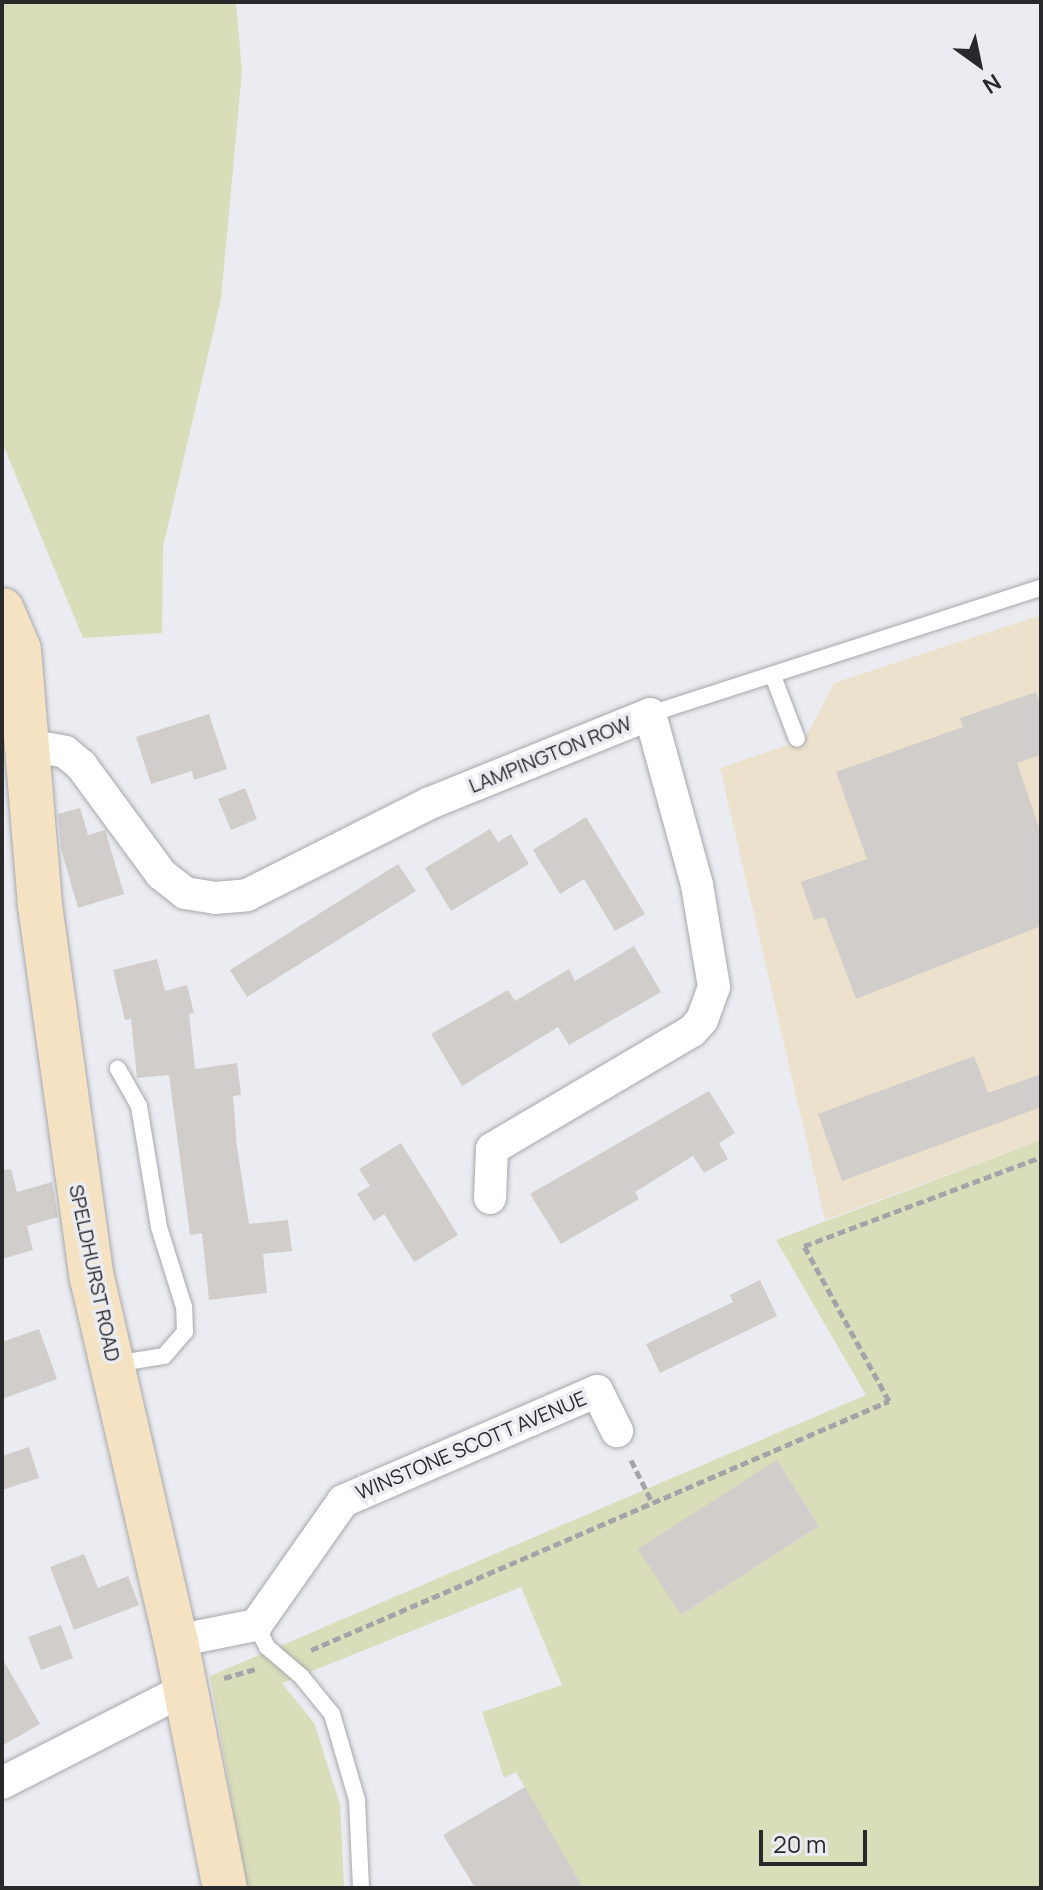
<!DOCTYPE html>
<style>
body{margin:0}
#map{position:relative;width:1043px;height:1890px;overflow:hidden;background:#ebecf1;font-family:Manrope,sans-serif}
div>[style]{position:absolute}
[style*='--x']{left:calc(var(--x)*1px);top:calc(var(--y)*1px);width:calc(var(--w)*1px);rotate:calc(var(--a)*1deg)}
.education>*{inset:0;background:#ece1cc}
.green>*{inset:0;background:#d9ddb9}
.building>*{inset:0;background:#d1cdca}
.path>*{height:5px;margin-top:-2.5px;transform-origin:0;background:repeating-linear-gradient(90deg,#a3a4a8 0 8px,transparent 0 12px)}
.roads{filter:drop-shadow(0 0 2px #a7a8ac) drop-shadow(0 0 2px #a7a8ac)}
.lane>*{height:16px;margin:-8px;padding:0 8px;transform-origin:8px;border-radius:8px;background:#fff}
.street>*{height:32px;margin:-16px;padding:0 16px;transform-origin:16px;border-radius:16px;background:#fff}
.secondary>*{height:44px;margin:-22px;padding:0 22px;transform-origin:22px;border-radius:22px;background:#f5e2c2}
span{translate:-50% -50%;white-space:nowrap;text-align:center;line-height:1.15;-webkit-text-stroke:7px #ebecf1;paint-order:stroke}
.street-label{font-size:20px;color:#29292b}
.frame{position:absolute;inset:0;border:4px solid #29292b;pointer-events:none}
.north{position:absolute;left:939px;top:24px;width:80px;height:80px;-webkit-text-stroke:6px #ebecf1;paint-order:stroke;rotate:147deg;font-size:22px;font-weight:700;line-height:32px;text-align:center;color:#29292b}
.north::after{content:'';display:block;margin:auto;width:28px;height:36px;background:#29292b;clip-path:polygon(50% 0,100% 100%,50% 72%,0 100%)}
.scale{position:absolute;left:759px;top:1830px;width:108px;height:36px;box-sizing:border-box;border:4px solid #29292b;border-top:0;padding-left:10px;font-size:24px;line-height:28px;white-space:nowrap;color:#29292b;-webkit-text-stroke:6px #ebecf1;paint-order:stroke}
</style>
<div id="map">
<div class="education">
<div style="clip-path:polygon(1041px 615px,1041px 1140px,825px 1220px,720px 768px,805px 739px,834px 683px)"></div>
</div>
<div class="green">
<div style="clip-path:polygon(2px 2px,236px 2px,242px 71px,221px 299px,163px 547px,162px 633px,83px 638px,2px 442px)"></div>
<div style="clip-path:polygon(evenodd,1041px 1140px,1041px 1888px,583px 1888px,516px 1772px,504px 1778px,482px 1712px,562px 1685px,521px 1587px,282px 1683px,314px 1723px,340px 1804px,344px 1888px,247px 1888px,210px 1676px,866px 1395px,776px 1240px,1041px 1140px,777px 1460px,819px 1526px,681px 1615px,777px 1460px)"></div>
</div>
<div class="building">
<div style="clip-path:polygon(1036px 692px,1041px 707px,1041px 755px,1017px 763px,1041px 833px,1041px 926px,856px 999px,825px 917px,814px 920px,801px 882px,867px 859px,836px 772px,963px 727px,960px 718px)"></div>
<div style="clip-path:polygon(209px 714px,227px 769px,194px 780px,192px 771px,151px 784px,136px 737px)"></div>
<div style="clip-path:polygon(245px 788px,257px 819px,231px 830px,218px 799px)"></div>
<div style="clip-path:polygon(80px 808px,88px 835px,105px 830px,124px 894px,78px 908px,61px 849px,58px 814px)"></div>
<div style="clip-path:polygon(586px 817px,645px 914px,615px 931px,584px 879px,560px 894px,533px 850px)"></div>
<div style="clip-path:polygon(490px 829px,498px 842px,511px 834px,529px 864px,451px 911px,425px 868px)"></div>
<div style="clip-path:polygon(398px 864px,416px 891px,247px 997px,230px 970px)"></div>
<div style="clip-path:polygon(634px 946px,661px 992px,569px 1045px,558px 1027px,462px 1086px,431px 1034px,508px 990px,515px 1001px,569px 969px,575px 981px)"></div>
<div style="clip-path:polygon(157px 959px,165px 991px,187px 985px,194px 1013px,189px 1014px,195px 1069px,237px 1063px,241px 1095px,233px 1096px,237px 1147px,249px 1224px,288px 1220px,292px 1251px,263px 1254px,267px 1293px,209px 1300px,202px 1233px,190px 1235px,169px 1075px,137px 1078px,131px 1019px,125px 1020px,113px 970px)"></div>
<div style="clip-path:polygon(974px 1056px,988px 1093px,1041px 1074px,1041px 1107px,842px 1181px,818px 1114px)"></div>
<div style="clip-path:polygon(709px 1091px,735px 1133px,719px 1143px,728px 1159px,704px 1173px,693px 1156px,635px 1192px,639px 1199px,561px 1244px,530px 1194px)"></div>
<div style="clip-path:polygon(401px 1143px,458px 1235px,414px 1262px,384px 1214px,374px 1221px,357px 1194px,370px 1186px,359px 1169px)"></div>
<div style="clip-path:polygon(11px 1169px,17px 1192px,52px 1182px,58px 1217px,27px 1226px,33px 1250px,2px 1259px,2px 1170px)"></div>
<div style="clip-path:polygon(760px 1280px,777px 1316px,660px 1373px,646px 1344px,733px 1302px,730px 1295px)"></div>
<div style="clip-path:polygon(39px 1329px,57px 1379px,2px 1399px,2px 1342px)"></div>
<div style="clip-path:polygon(29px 1447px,39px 1478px,2px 1490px,2px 1456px)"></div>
<div style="clip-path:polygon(777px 1460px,819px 1526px,681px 1615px,638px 1549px)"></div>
<div style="clip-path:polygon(84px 1554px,98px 1588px,128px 1576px,139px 1605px,74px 1630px,50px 1567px)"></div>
<div style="clip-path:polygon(61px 1625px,73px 1658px,41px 1670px,28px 1637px)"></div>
<div style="clip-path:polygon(2px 1658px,40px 1724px,2px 1746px)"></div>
<div style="clip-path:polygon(525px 1787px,583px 1888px,475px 1888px,443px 1835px)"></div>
</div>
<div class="path">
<div style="--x:631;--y:1460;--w:47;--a:63.4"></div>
<div style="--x:311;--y:1650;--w:629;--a:-23.31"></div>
<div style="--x:889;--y:1401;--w:177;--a:-118.7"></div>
<div style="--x:804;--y:1246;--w:253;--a:-20.6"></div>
<div style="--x:224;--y:1678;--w:33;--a:-16"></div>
</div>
<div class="roads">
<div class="lane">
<div style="--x:773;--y:676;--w:67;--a:69.1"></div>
<div style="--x:650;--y:714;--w:411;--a:-17.9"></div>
<div style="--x:115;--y:1364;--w:50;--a:-9.3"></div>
<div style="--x:164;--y:1356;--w:32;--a:-49"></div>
<div style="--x:185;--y:1332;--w:25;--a:-92"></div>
<div style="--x:184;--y:1307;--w:84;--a:-107.4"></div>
<div style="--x:159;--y:1227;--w:123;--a:-99.4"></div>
<div style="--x:139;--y:1106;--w:43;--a:-119.6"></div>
<div style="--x:256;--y:1625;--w:25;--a:63"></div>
<div style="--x:267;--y:1647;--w:45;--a:40.5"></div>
<div style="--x:301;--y:1676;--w:49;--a:50.8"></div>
<div style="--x:332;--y:1714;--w:90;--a:73.8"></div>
<div style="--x:357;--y:1800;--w:88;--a:87.4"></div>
</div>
<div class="street">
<div style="--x:27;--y:745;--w:39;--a:10"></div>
<div style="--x:65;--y:752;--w:21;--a:39"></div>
<div style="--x:81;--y:765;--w:135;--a:53.7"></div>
<div style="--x:161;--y:874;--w:31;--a:38"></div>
<div style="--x:185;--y:893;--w:30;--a:9"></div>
<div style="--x:215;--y:898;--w:32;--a:-5"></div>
<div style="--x:247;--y:895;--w:205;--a:-26.7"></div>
<div style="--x:430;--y:803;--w:237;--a:-22"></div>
<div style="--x:650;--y:714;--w:177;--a:74.6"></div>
<div style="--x:697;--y:885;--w:103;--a:80.5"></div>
<div style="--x:714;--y:987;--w:35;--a:110"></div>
<div style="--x:702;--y:1020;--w:15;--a:132"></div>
<div style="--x:692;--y:1031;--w:232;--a:149.5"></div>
<div style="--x:492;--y:1149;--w:49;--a:92.3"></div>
<div style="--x:176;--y:1641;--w:82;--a:-11.3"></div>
<div style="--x:256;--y:1625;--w:151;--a:-54.9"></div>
<div style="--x:343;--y:1501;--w:277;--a:-23.4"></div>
<div style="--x:597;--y:1391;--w:45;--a:63.4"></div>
<div style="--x:2;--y:1783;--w:207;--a:-27.1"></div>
</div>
<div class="secondary">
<div style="--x:2;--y:610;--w:43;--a:67"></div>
<div style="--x:19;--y:650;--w:256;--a:85.3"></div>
<div style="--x:40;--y:905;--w:377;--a:82.1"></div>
<div style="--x:92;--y:1278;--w:373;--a:77"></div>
<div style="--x:176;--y:1641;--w:252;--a:78.8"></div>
</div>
</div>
<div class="street-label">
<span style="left:550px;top:754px;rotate:-22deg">LAMPINGTON ROW</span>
<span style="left:95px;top:1273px;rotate:78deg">SPELDHURST ROAD</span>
<span style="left:471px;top:1445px;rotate:-23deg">WINSTONE SCOTT AVENUE</span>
</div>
<div class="frame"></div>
<div class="north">N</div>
<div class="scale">20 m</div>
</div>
